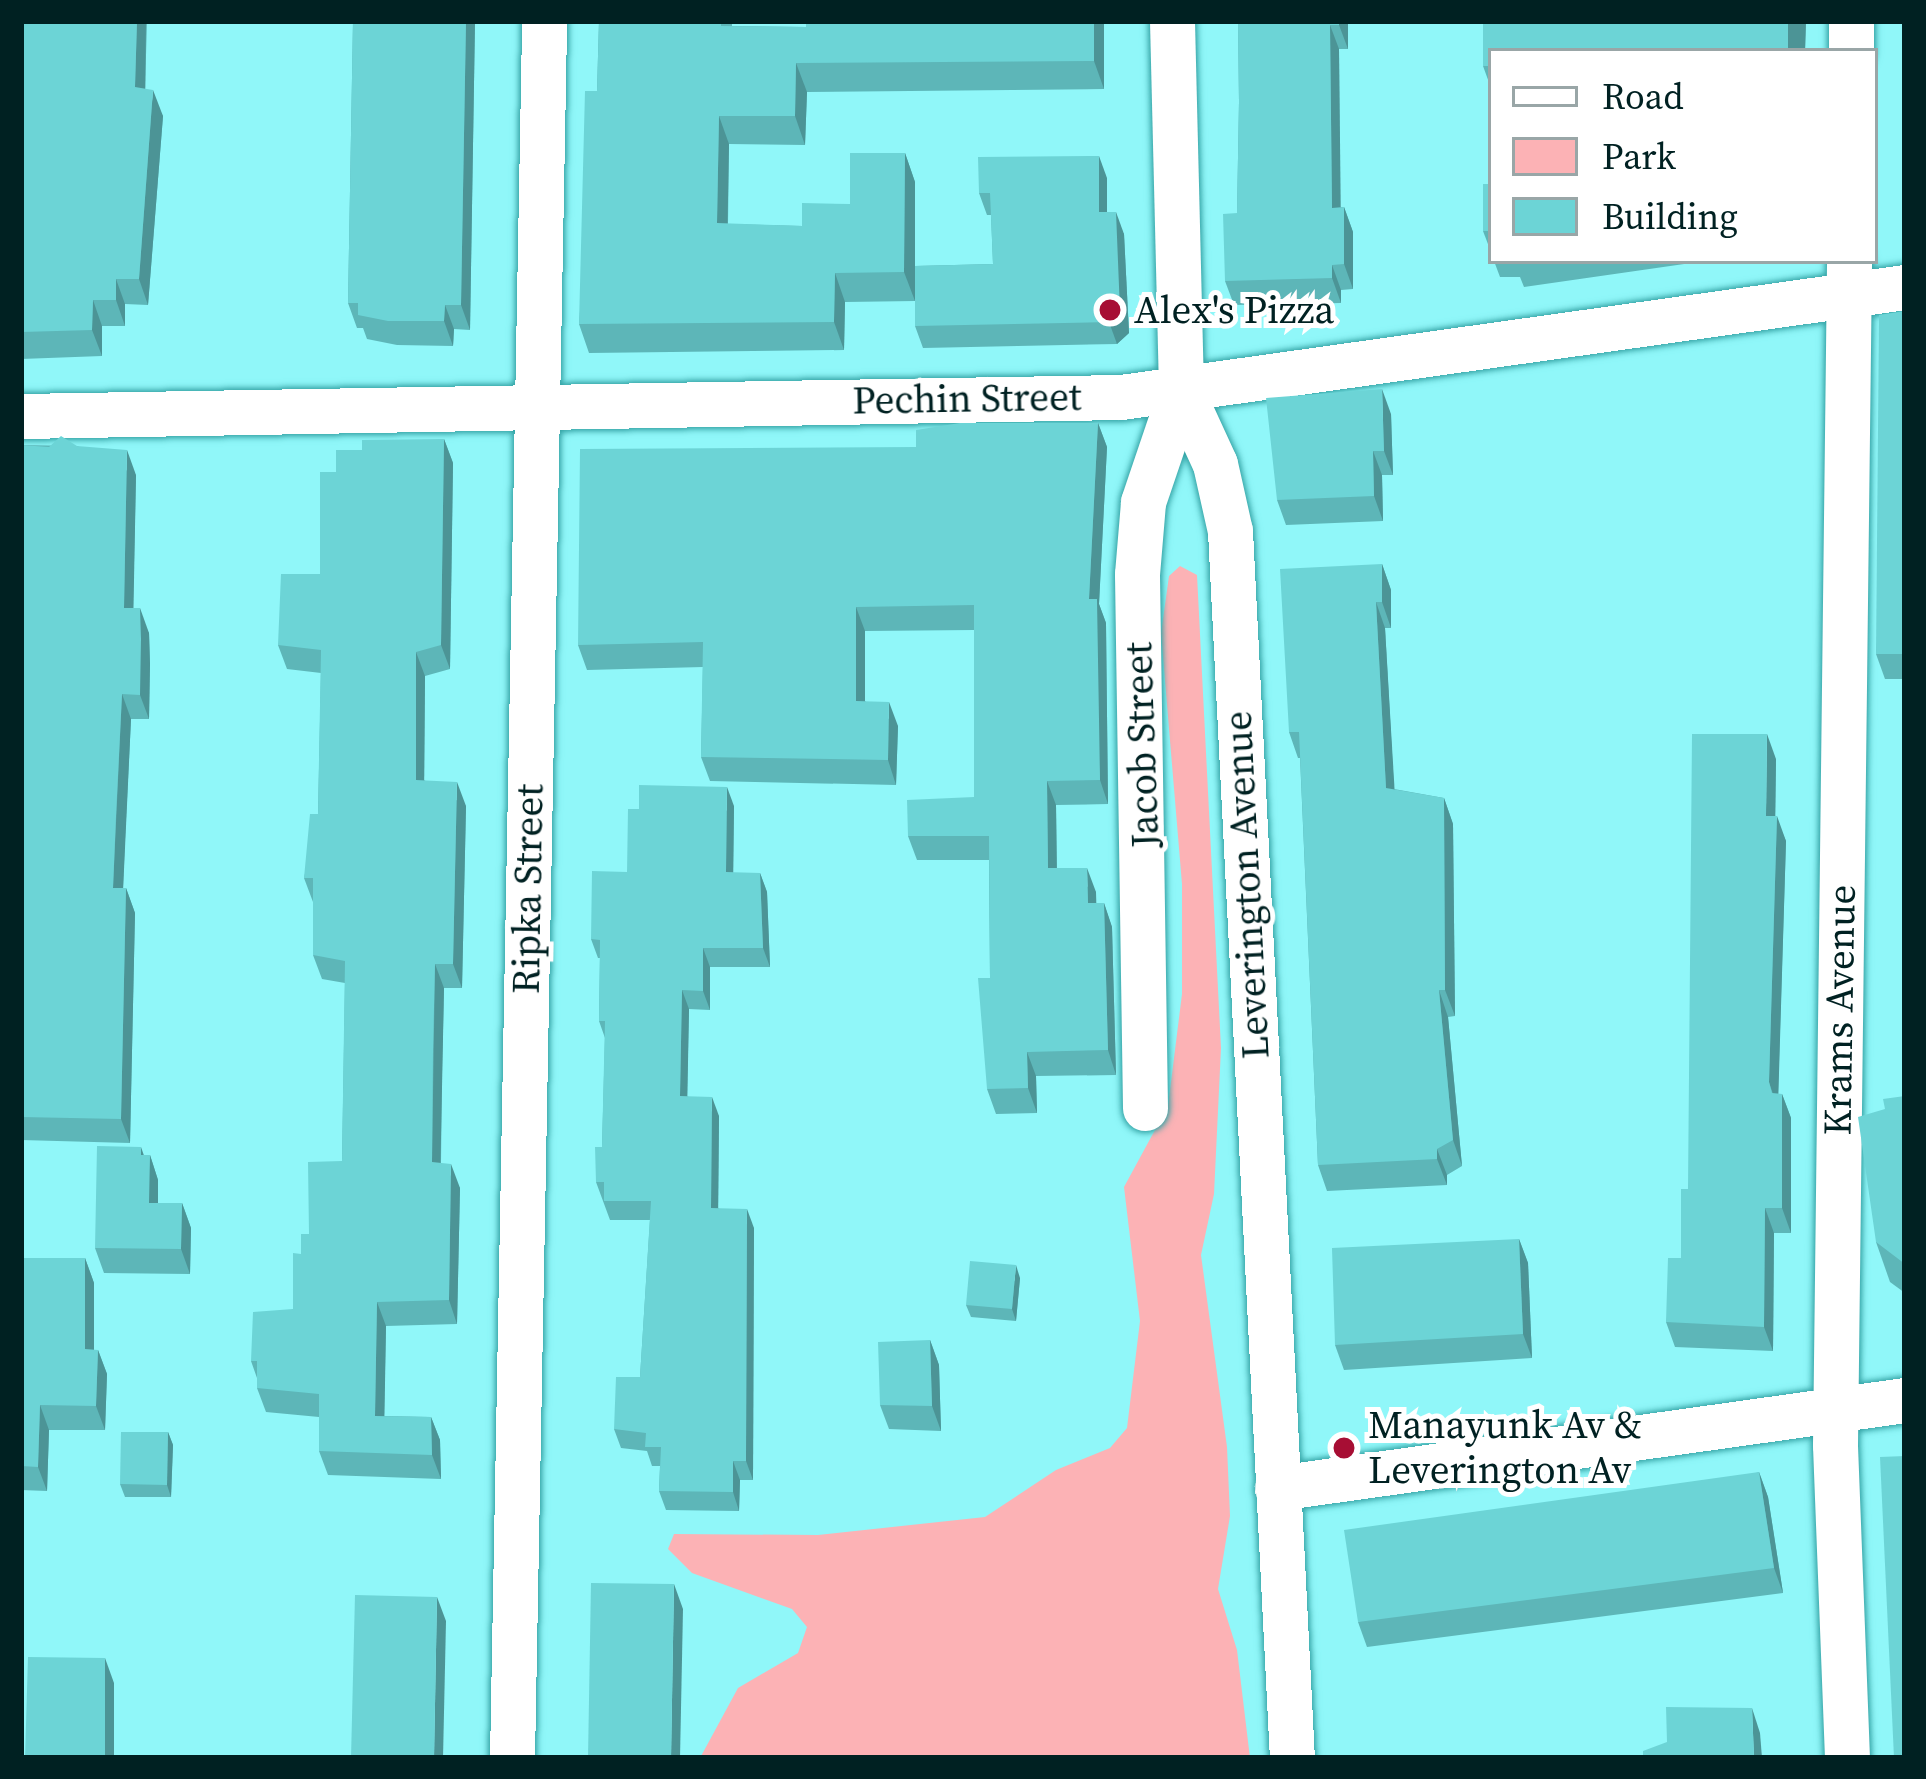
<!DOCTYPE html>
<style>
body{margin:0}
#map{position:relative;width:1926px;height:1779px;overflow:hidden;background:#90f7f9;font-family:"Source Serif 4",serif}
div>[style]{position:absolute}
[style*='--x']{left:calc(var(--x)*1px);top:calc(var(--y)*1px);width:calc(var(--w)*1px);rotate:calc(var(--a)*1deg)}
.green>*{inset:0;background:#fcb2b5}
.roads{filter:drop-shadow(0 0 3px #34a3a5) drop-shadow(0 0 3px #34a3a5)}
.minor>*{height:45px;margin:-22.5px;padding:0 22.5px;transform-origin:22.5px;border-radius:22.5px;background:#fff}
.wall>*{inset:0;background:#5db6b8}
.shaded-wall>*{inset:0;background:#4c9496}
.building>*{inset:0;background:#6cd4d6}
.dots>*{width:33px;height:33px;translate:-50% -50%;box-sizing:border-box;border:6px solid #fff;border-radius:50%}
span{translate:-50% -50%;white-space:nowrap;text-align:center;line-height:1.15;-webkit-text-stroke:10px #fff;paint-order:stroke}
.poi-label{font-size:39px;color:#002122}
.left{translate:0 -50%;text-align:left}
.street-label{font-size:39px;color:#002122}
.frame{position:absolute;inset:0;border:24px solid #002122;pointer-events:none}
.legend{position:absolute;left:1488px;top:48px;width:390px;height:216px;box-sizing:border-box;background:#fff;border:3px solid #99a6a7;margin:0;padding:15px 21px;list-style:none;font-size:36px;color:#002122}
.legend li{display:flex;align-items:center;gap:24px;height:60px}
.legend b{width:60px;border:3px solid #99a6a7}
</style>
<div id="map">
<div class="green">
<div style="clip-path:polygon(1180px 566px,1197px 575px,1221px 1048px,1214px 1194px,1201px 1255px,1227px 1447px,1230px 1516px,1218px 1589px,1237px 1650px,1250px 1758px,700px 1758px,738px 1688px,798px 1653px,807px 1627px,792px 1609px,692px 1573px,668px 1549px,674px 1534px,818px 1535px,985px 1517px,1056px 1470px,1110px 1448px,1127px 1428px,1140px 1321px,1124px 1187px,1168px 1106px,1182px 994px,1182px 884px,1161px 633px,1169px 576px)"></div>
</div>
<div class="roads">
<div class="minor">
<div style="--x:1172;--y:21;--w:369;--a:88.6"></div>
<div style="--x:1181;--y:390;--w:81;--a:65.3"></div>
<div style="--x:1215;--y:464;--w:69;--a:77.4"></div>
<div style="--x:1230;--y:531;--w:1229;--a:87.11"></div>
<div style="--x:1851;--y:51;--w:30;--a:-90"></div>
<div style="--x:21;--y:416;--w:1100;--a:-0.99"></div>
<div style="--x:1121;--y:397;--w:792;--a:-7.99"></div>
<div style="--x:1145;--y:1108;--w:534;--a:-90.86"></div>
<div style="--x:1137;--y:574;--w:72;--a:-85.2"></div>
<div style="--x:1143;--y:502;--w:118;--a:-71.3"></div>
<div style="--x:1277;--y:1488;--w:634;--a:-7.98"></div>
<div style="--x:512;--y:1758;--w:1737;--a:-88.94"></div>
<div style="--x:1847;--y:1758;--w:313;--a:-92.2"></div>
<div style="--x:1835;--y:1445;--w:1184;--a:-89.32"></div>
</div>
</div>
<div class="wall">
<div style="clip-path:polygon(21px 21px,160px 21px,147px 22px,145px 89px,163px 116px,148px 305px,125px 304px,125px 326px,102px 326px,102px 356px,21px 359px)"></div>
<div style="clip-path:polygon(353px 21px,475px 21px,470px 330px,454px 329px,453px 346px,397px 345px,367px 339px,363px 328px,357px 328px,348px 303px)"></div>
<div style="clip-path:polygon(599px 21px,732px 21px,732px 26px,806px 27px,1104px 21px,1104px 89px,807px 92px,805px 145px,729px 144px,728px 224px,802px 226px,850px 204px,905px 153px,915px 182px,915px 266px,993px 264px,991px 215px,987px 215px,979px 193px,1107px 178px,1107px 212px,1124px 234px,1129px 333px,1117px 344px,923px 348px,915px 326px,915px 301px,845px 302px,844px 350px,589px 353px,579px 324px,597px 91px)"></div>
<div style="clip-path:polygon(1238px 21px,1348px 21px,1348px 49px,1339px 49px,1340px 207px,1344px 207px,1353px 232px,1353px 289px,1341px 290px,1341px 303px,1234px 305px,1225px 281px,1237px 213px,1239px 102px)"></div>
<div style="clip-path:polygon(1483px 21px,1806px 21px,1805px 51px,1491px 51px,1491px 88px,1483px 66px)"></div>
<div style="clip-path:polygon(1491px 184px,1491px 252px,1483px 231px)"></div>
<div style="clip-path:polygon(1494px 261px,1705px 261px,1524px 287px,1520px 277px,1500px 277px)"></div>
<div style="clip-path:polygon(1905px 311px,1905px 679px,1885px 679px,1876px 654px)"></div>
<div style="clip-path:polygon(1391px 414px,1393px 475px,1382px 475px,1383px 521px,1286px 525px,1277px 500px)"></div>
<div style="clip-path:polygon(1098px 423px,1107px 447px,1099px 604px,1106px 623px,1108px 804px,1056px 805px,1057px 868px,1096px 892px,1096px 903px,1104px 903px,1112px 927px,1116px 1075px,1036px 1076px,1037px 1113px,996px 1114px,987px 1089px,990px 978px,989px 860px,917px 860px,908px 836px,974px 797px,974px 630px,865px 631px,865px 701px,898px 726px,896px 785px,710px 781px,701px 757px,703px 667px,587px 670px,578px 645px,916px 447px)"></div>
<div style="clip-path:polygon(444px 439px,453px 463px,450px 669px,425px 676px,424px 780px,466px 806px,462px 988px,444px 988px,442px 1074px,441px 1163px,460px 1188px,457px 1324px,386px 1326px,384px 1416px,431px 1417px,440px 1440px,441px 1479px,328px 1475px,319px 1451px,319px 1417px,266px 1412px,257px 1388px,257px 1378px,251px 1361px,293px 1309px,301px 1254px,342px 1161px,345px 983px,322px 979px,313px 955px,313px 902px,304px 878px,318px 814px,321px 673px,287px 669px,278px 645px,320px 574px,336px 472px,362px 450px)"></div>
<div style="clip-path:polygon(21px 445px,77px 446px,136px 475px,133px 608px,149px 633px,150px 664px,149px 719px,131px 719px,125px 840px,123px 888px,126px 888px,135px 913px,130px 1143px,21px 1140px)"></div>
<div style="clip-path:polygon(1382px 564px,1391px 590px,1391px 628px,1385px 628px,1394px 789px,1444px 798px,1453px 824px,1455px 1016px,1448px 1017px,1462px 1166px,1447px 1175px,1447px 1185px,1327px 1191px,1318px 1165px,1300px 758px,1298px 758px,1289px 732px)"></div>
<div style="clip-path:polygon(1776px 759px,1775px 816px,1786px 841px,1778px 1094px,1782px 1094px,1791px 1118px,1791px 1233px,1774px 1233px,1773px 1351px,1675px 1347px,1666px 1322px,1681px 1258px,1688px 1189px)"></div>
<div style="clip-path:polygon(734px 806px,733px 873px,760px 873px,767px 892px,770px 967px,710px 967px,710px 1010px,689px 1009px,687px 1096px,719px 1116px,718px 1208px,754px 1228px,753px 1480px,740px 1480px,739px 1511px,666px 1510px,659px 1491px,660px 1466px,652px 1466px,647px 1451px,621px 1448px,614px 1429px,640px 1377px,650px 1220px,610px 1220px,596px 1182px,602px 1147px,605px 1038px,599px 1021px,600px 958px,598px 958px,591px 939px,627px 872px)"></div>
<div style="clip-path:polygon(1905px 1096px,1905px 1293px,1890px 1282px,1876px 1242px,1885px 1109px)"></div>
<div style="clip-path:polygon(144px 1155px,150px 1155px,158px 1180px,158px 1203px,182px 1203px,191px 1228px,190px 1274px,104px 1273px,95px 1248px)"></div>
<div style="clip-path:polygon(1519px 1239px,1528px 1263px,1532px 1358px,1344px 1370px,1335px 1345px)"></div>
<div style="clip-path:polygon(21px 1258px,85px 1258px,94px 1283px,94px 1350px,98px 1350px,107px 1374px,105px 1430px,49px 1430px,47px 1491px,21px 1490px)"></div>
<div style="clip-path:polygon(1020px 1278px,1016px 1321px,971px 1317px,966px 1305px)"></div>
<div style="clip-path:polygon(930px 1340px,939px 1365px,941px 1431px,889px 1429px,880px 1405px)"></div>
<div style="clip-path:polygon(168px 1432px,173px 1445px,171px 1497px,125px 1497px,120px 1484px)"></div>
<div style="clip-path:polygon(1759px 1472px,1768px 1497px,1783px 1593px,1367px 1647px,1358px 1622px)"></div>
</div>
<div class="shaded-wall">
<div style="clip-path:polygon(137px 21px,146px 21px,145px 113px,135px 87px)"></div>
<div style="clip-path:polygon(466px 21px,475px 21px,470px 330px,461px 305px)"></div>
<div style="clip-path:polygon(1094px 21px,1104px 21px,1104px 89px,1094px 61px)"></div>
<div style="clip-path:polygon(1339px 21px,1348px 21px,1348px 49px,1339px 25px)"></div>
<div style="clip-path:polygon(1788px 21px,1806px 21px,1805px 51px,1788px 51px)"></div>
<div style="clip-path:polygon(1330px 25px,1339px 49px,1341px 232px,1332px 208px)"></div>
<div style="clip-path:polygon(796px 63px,807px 92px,805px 145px,795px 116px)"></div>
<div style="clip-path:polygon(153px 90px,163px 116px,148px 305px,139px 279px)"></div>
<div style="clip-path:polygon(719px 116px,729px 144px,727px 252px,717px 223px)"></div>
<div style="clip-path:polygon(905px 153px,915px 182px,915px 301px,904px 272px)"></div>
<div style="clip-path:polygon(1099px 156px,1107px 178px,1107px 234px,1099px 212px)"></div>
<div style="clip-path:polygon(1344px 207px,1353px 232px,1353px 289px,1344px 264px)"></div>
<div style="clip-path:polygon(1116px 212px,1124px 234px,1129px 333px,1117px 344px,1109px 322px)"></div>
<div style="clip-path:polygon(1332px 265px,1341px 290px,1341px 303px,1332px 278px)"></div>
<div style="clip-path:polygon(835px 273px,845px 302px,844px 350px,834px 322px)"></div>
<div style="clip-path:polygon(116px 279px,125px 304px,125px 326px,116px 300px)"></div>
<div style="clip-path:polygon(93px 300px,102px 326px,102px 356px,92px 330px)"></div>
<div style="clip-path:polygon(445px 305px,454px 329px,453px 346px,444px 321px)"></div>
<div style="clip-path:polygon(1382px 389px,1391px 414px,1393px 475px,1384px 451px)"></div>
<div style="clip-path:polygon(1098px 423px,1107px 447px,1099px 604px,1106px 623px,1108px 804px,1100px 780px,1089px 599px)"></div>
<div style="clip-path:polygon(444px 439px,453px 463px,450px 669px,441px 645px)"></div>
<div style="clip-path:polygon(127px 450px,136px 475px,133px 632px,124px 608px)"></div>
<div style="clip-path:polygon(1373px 451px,1382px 475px,1383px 521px,1374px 496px)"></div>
<div style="clip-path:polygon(1382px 564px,1391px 590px,1391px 628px,1382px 602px)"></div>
<div style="clip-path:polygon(1376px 602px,1385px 628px,1396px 814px,1386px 788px)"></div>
<div style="clip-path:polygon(856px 607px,865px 631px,865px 726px,856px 701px)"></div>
<div style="clip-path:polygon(140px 608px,149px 633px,150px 664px,149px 719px,140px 695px)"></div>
<div style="clip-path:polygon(416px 652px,425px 676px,424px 804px,416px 780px)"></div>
<div style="clip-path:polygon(122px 694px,131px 719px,122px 912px,113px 888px)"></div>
<div style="clip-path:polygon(889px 702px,898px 726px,896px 785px,888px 760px)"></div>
<div style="clip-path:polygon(1767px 734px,1776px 759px,1775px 841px,1766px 816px)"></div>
<div style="clip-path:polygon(1047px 781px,1056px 805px,1057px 892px,1048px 868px)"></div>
<div style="clip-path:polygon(457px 782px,466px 806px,462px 988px,453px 964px)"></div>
<div style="clip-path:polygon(727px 787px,734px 806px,733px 891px,726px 872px)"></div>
<div style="clip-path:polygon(1444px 798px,1453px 824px,1455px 1016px,1445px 990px)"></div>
<div style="clip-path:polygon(1777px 816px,1786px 841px,1778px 1106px,1781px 1118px,1769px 1082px)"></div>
<div style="clip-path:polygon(1087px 868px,1096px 892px,1097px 928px,1088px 903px)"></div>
<div style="clip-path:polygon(760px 873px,767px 892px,770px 967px,763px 948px)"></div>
<div style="clip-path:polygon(126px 888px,135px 913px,130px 1143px,121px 1119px)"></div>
<div style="clip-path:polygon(1104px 903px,1112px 927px,1116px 1075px,1108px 1050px)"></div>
<div style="clip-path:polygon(703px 948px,710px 967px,710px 1010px,703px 991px)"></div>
<div style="clip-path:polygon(435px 964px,444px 988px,440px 1186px,432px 1162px)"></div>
<div style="clip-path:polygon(682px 990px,689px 1009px,687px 1115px,680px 1096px)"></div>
<div style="clip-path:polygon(1439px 990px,1448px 1017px,1462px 1166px,1453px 1140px)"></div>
<div style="clip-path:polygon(1027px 1052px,1036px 1076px,1037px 1113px,1028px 1088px)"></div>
<div style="clip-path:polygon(1782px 1094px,1791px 1118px,1791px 1233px,1782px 1208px)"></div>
<div style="clip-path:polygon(712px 1097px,719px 1116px,718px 1227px,711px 1208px)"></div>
<div style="clip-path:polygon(141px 1147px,149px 1170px,150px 1155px,158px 1180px,158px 1227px,149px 1203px,141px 1155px)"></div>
<div style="clip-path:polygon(1437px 1149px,1447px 1175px,1447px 1185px,1437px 1159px)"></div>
<div style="clip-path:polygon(451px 1164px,460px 1188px,457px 1324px,449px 1300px)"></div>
<div style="clip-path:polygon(182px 1203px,191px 1228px,190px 1274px,181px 1249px)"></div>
<div style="clip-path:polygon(1765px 1208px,1774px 1233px,1773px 1351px,1764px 1327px)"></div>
<div style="clip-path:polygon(747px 1209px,754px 1228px,753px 1480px,746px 1461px)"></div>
<div style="clip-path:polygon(1519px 1239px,1528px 1263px,1532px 1358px,1523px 1334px)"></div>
<div style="clip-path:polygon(85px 1258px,94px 1283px,94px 1374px,85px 1349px)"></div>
<div style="clip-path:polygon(1016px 1265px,1020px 1278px,1016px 1321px,1012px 1309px)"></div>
<div style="clip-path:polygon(377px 1302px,386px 1326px,384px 1440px,375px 1416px)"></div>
<div style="clip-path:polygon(930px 1340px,939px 1365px,941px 1431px,932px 1406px)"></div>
<div style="clip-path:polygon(98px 1350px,107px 1374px,105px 1430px,96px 1406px)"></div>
<div style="clip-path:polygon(40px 1405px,49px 1430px,47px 1491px,38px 1467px)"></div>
<div style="clip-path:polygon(431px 1417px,440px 1440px,441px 1479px,432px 1455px)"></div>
<div style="clip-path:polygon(168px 1432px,173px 1445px,171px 1497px,167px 1485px)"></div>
<div style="clip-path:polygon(733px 1461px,740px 1480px,739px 1511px,733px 1492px)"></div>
<div style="clip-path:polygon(1759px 1472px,1768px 1497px,1783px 1593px,1774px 1568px)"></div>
<div style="clip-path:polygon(674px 1584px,683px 1609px,680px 1758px,671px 1758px)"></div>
<div style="clip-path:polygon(437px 1597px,446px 1621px,443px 1758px,434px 1758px)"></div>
<div style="clip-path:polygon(105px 1658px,114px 1683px,114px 1758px,105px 1758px)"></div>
<div style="clip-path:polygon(1752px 1708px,1760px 1733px,1762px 1758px,1754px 1758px)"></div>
</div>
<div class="building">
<div style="clip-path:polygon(21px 21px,137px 21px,135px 87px,153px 90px,139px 279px,116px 279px,116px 300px,93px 300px,92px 330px,21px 332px)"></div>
<div style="clip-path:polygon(353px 21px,466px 21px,461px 305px,445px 305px,444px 321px,388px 321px,358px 315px,358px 303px,348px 303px)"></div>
<div style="clip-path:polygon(599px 21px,721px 21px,721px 26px,806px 27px,806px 21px,1094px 21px,1094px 61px,796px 63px,795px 116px,719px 116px,717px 223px,802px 226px,802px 203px,850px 204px,850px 153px,905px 153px,904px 272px,835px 273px,834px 322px,579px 324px,585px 91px,597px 91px)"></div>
<div style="clip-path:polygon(1238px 21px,1339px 21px,1339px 25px,1330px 25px,1332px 208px,1344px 207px,1344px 264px,1332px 265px,1332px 278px,1225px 281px,1223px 214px,1237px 213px,1239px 102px)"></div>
<div style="clip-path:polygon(1483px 21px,1788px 21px,1788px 51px,1491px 51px,1491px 66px,1483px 66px)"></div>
<div style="clip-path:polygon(1099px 156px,1099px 212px,1116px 212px,1120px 311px,1109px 322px,915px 326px,915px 266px,993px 264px,990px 193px,979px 193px,978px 157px)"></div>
<div style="clip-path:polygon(1483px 184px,1491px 184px,1491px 231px,1483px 231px)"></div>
<div style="clip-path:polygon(1905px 311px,1905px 654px,1876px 654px,1879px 315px)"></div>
<div style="clip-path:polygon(1382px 389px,1384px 451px,1373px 451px,1374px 496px,1277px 500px,1266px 398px)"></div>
<div style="clip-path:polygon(960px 423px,1098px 423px,1089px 599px,1097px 599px,1100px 780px,1047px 781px,1048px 868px,1087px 868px,1088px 903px,1104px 903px,1108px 1050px,1027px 1052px,1028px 1088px,987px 1089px,978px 978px,990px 978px,989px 836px,908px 836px,907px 800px,974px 797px,974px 605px,856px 607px,856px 701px,889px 702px,888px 760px,701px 757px,703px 642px,578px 645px,580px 449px,916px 447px,916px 430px)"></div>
<div style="clip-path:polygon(61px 436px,77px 446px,127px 450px,124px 608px,140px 608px,141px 639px,140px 695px,122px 694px,116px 816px,113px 888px,126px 888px,121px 1119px,21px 1117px,21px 445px,49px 447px)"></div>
<div style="clip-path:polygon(444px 439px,441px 645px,416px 652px,416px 780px,457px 782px,453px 964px,435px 964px,433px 1050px,432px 1162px,451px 1164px,449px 1300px,377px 1302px,375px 1416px,431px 1417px,432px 1455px,319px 1451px,319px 1394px,257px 1388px,257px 1361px,251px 1361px,253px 1312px,293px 1309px,293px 1253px,301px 1254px,301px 1234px,309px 1234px,308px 1162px,342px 1161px,345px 961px,313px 955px,313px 878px,304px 878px,310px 814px,318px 814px,321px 650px,278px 645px,281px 574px,320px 574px,320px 472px,336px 472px,336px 450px,362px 450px,362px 440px)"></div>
<div style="clip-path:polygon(1382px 564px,1382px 602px,1376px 602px,1386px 788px,1444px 798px,1445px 990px,1439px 990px,1453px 1140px,1437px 1149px,1437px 1159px,1318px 1165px,1299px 732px,1289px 732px,1280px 569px)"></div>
<div style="clip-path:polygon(1692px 734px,1767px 734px,1766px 816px,1777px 816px,1769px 1082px,1772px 1093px,1782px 1094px,1782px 1208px,1765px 1208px,1764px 1327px,1666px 1322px,1668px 1258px,1681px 1258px,1681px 1189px,1688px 1189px)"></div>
<div style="clip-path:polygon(639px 785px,727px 787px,726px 872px,760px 873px,763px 948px,703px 948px,703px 991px,682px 990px,680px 1096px,712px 1097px,711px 1208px,747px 1209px,746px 1461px,733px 1461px,733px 1492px,659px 1491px,661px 1447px,645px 1447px,646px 1433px,614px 1429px,616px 1377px,640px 1377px,651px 1201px,604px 1201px,604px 1182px,596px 1182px,595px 1147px,602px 1147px,605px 1021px,599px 1021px,600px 940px,591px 939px,592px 871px,627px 872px,628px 809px,639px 809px)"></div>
<div style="clip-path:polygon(1905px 1096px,1905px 1264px,1876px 1242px,1858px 1117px,1885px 1109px,1883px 1099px)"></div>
<div style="clip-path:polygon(97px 1146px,141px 1147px,141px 1155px,150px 1155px,149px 1203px,182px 1203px,181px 1249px,95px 1248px)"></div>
<div style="clip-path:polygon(1519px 1239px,1523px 1334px,1335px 1345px,1332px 1248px)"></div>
<div style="clip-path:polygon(21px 1258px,85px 1258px,85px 1349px,98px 1350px,96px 1406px,40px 1405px,38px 1467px,21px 1466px)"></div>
<div style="clip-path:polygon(970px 1261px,1016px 1265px,1012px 1309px,966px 1305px)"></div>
<div style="clip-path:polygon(930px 1340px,932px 1406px,880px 1405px,878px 1342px)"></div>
<div style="clip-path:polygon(121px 1432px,168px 1432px,167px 1485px,120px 1484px)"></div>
<div style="clip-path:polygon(1905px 1456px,1905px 1758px,1894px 1758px,1880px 1457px)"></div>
<div style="clip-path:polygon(1759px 1472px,1774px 1568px,1358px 1622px,1344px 1530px)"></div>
<div style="clip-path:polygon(591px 1583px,674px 1584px,671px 1758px,588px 1758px)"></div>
<div style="clip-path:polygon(355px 1595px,437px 1597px,434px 1758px,351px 1758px)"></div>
<div style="clip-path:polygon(28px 1657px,105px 1658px,105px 1758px,25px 1758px)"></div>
<div style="clip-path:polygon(1666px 1707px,1752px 1708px,1754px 1758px,1643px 1758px,1643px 1751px,1667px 1742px)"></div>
</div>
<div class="dots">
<div style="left:1110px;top:310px;background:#a70e34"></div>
<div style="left:1344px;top:1448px;background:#a70e34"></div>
</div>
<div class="poi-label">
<span class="left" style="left:1134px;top:310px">Alex's Pizza</span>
<span class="left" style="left:1368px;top:1448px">Manayunk Av &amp;<br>Leverington Av</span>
</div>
<div class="street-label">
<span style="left:967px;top:399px;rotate:-1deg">Pechin Street</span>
<span style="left:1142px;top:745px;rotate:-92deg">Jacob Street</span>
<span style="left:1247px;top:885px;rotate:-93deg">Leverington Avenue</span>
<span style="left:528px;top:889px;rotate:-89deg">Ripka Street</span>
<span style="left:1840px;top:1010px;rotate:-89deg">Krams Avenue</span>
</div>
<div class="frame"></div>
<ul class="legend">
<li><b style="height:15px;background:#fff"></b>Road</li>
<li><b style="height:33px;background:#fcb2b5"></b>Park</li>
<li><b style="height:33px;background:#6cd4d6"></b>Building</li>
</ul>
</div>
